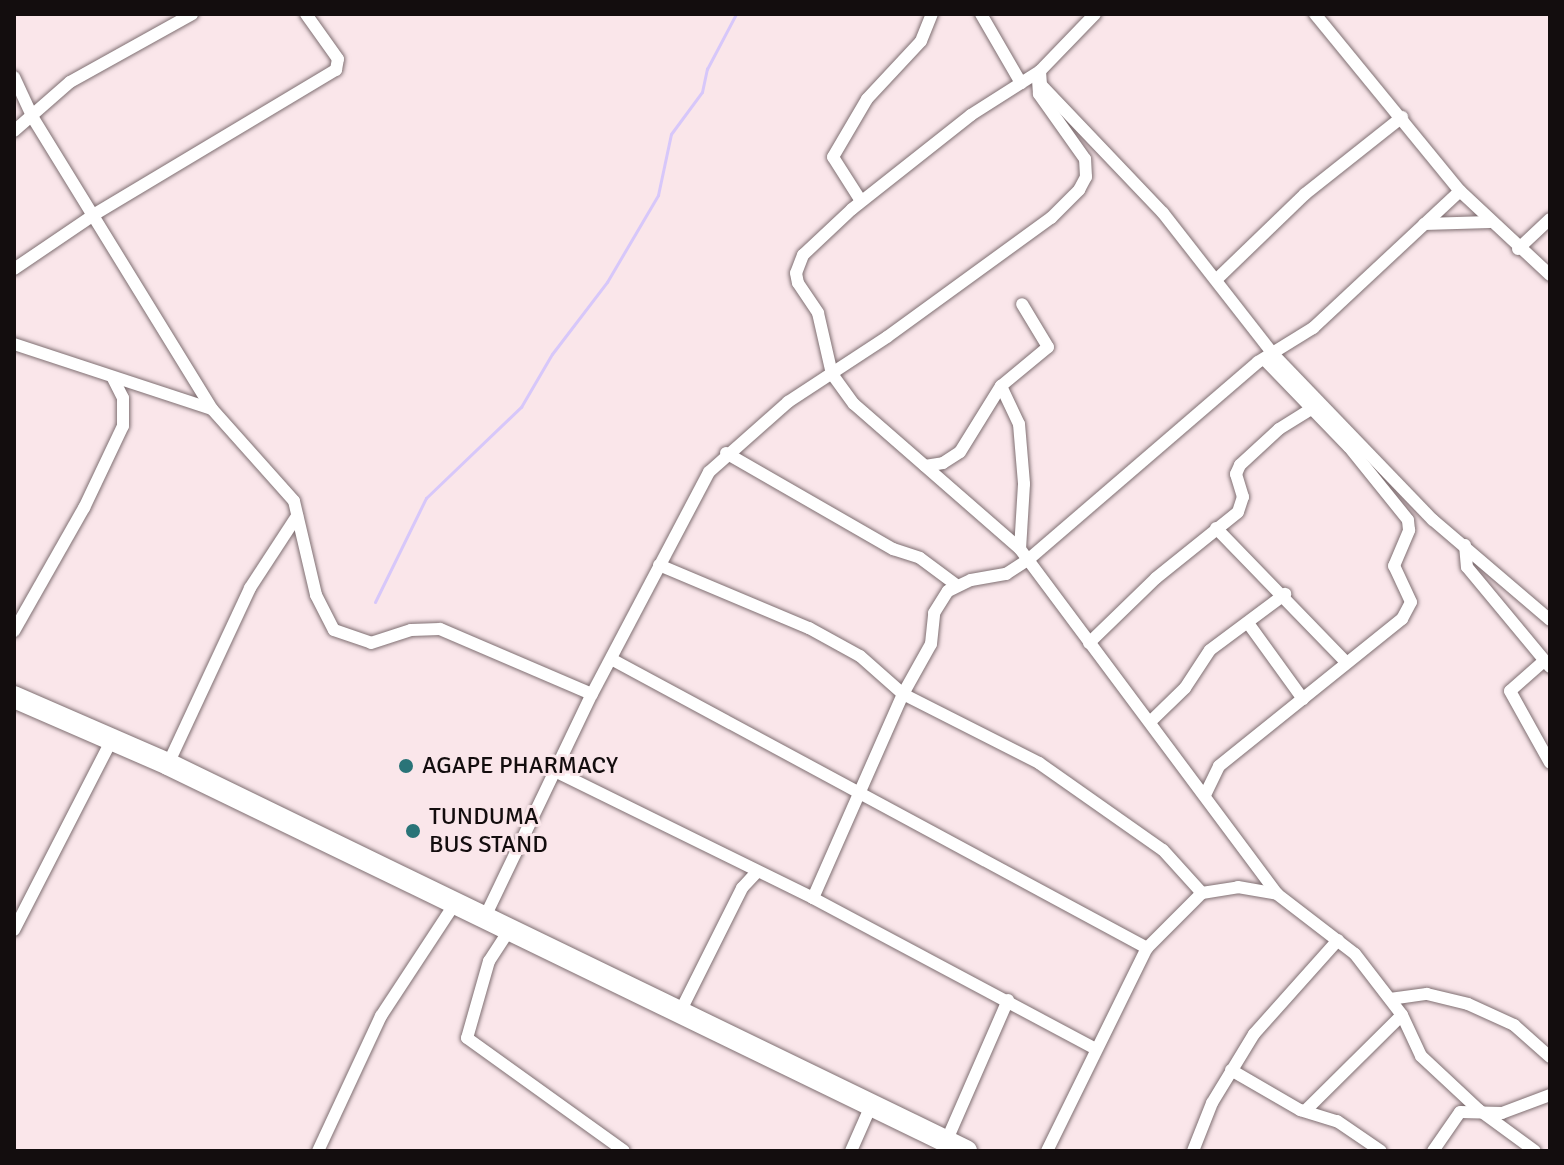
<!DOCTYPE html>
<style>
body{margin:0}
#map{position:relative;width:1564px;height:1165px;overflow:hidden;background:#fae6ea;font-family:Signika,sans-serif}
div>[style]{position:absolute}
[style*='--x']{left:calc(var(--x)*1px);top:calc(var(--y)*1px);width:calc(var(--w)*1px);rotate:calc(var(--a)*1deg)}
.stream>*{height:3px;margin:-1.5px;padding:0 1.5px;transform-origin:1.5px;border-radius:1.5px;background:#d7c7fa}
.roads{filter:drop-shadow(0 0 2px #7f6f72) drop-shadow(0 0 2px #7f6f72)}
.street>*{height:12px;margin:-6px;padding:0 6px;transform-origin:6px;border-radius:6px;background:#fff}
.highway>*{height:22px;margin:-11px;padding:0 11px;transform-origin:11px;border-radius:11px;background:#fff}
.dots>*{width:22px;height:22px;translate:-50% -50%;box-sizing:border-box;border:4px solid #fae6ea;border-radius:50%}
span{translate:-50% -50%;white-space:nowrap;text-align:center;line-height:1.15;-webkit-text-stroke:6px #fae6ea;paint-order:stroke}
.poi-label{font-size:24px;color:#130d0e}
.left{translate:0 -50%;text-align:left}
.frame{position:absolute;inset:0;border:16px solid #130d0e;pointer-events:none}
</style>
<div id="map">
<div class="stream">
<div style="--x:375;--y:602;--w:116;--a:-63.9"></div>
<div style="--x:426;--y:498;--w:132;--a:-43.8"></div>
<div style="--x:521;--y:407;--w:61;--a:-59.7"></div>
<div style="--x:552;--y:354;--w:91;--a:-52.6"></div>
<div style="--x:607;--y:282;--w:101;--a:-59.6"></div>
<div style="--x:658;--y:195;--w:62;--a:-78"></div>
<div style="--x:671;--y:134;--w:52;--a:-53.6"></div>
<div style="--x:702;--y:92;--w:24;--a:-78"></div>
<div style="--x:707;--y:69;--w:62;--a:-62.2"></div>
</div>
<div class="roads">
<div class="street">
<div style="--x:981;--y:14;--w:80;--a:59.9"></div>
<div style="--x:1095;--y:14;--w:79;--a:134"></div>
<div style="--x:1040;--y:71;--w:14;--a:86"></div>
<div style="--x:1041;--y:85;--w:177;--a:46.4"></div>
<div style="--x:1163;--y:213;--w:180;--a:52"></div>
<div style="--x:1274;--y:355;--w:229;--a:46.1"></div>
<div style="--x:1433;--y:520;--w:154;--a:40.5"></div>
<div style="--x:1315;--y:14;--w:229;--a:50.7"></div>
<div style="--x:1460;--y:191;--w:123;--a:43"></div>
<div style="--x:1040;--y:71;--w:82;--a:147.5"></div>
<div style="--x:971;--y:115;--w:152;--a:141.7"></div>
<div style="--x:852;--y:209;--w:67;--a:136.8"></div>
<div style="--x:803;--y:255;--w:19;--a:111"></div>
<div style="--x:796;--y:273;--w:10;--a:79"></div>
<div style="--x:798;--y:283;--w:36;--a:56"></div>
<div style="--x:818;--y:313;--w:63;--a:77.1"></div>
<div style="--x:832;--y:374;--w:37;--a:54"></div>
<div style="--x:854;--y:404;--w:220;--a:41.1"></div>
<div style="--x:1020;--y:549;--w:430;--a:53.3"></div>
<div style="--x:14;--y:77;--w:45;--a:65.1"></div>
<div style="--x:33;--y:118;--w:342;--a:58.4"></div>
<div style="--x:212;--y:409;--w:123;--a:48.3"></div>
<div style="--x:294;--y:501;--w:97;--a:76.8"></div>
<div style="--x:316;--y:595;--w:39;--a:63"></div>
<div style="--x:334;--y:630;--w:39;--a:19"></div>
<div style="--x:371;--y:643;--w:42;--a:-18"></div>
<div style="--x:411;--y:630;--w:29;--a:-2"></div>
<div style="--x:440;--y:629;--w:165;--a:23.2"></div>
<div style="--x:14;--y:131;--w:74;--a:-41.2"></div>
<div style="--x:70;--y:82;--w:140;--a:-29.1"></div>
<div style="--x:861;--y:201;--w:52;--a:-122.5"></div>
<div style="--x:833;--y:157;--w:67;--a:-59.6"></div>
<div style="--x:867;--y:99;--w:79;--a:-47"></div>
<div style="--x:921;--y:41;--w:29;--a:-68"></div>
<div style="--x:1424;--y:224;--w:66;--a:-1.7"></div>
<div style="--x:1518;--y:249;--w:44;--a:-43.2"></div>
<div style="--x:14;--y:269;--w:98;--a:-34.2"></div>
<div style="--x:95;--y:214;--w:281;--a:-30.9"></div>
<div style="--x:336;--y:70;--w:11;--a:-80"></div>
<div style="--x:338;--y:59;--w:55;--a:-125.4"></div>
<div style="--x:1217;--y:279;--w:122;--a:-44"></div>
<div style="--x:1305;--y:194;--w:124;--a:-38.4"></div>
<div style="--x:14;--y:344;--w:208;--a:18.2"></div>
<div style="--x:1001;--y:386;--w:42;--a:64.7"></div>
<div style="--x:1019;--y:424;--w:60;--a:85.2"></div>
<div style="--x:1024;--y:484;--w:65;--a:93.5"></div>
<div style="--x:726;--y:453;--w:193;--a:29.9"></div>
<div style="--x:893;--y:549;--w:28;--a:18"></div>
<div style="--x:920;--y:558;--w:44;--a:36.6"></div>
<div style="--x:925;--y:466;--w:18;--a:-9"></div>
<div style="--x:943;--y:463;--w:20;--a:-33"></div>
<div style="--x:960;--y:452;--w:78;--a:-58.2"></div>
<div style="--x:1001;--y:386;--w:61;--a:-39.7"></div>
<div style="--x:1048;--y:347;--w:50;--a:-121.2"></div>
<div style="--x:1216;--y:528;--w:185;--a:45.9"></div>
<div style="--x:1465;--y:545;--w:22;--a:85"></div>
<div style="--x:1467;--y:567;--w:130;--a:50.3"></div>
<div style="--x:659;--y:565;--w:163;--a:22.8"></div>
<div style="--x:809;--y:628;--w:58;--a:28.8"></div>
<div style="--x:860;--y:656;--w:57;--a:41.5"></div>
<div style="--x:903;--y:694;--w:153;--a:26.9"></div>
<div style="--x:1039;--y:763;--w:151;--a:35.1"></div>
<div style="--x:1163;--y:850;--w:58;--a:47.8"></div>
<div style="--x:1248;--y:623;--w:94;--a:54.1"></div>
<div style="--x:14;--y:631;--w:142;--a:-60.4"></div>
<div style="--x:84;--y:508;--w:91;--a:-64.6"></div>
<div style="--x:123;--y:426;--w:28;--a:-90"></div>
<div style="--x:123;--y:398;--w:22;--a:-117"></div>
<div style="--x:1089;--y:643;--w:93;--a:-44.1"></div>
<div style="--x:1156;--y:578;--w:105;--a:-38.8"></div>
<div style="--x:1238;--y:512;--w:16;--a:-72"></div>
<div style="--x:1243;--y:497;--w:24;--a:-107"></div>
<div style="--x:1236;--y:474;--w:10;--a:-66"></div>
<div style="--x:1240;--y:465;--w:53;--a:-42.7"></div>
<div style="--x:1279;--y:429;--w:40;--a:-32"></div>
<div style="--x:613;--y:660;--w:607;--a:28.34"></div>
<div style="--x:1544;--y:661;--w:45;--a:138.6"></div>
<div style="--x:1510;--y:691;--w:82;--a:60.9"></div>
<div style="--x:1150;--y:722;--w:49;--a:-44.2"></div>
<div style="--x:1185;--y:688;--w:45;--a:-56.7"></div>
<div style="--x:1210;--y:650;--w:94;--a:-36.7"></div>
<div style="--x:168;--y:764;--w:194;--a:-65"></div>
<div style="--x:250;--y:588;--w:86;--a:-56.9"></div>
<div style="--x:555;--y:771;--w:288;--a:26.2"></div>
<div style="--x:813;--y:898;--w:321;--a:28.1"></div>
<div style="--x:1205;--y:795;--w:32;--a:-64"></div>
<div style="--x:1219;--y:766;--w:235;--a:-38.8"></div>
<div style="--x:1402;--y:619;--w:19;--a:-62"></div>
<div style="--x:1411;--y:602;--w:40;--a:-115"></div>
<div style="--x:1394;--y:566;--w:39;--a:-67"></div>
<div style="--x:1409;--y:530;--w:10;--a:-96"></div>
<div style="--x:1408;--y:520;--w:94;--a:-128.9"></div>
<div style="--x:1349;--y:447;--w:122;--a:-134"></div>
<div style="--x:813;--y:898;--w:223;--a:-66.2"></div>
<div style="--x:903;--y:694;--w:57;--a:-60.8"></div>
<div style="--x:931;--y:644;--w:31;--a:-84"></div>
<div style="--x:934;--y:613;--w:26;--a:-58"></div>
<div style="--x:948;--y:591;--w:25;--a:-26"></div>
<div style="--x:971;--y:580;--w:36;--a:-10"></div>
<div style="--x:1006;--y:574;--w:27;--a:-33"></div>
<div style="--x:1029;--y:559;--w:302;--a:-40.7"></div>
<div style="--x:1258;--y:362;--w:65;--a:-31.7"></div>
<div style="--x:1313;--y:328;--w:201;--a:-43"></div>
<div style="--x:483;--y:921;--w:252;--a:-64.4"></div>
<div style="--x:592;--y:694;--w:251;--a:-62.2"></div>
<div style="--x:709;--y:472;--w:106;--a:-41.5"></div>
<div style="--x:788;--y:402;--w:118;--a:-33.3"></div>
<div style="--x:887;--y:337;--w:203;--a:-36"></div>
<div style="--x:1051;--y:218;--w:40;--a:-45"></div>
<div style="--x:1079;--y:190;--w:15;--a:-62"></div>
<div style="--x:1086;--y:177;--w:18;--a:-93"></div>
<div style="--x:1085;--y:159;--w:80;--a:-125.3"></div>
<div style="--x:1039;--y:94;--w:16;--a:-94"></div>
<div style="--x:14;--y:930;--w:215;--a:-62.8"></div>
<div style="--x:508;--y:932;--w:35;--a:123"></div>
<div style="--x:489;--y:961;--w:80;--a:105.9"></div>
<div style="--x:467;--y:1038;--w:193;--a:35.7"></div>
<div style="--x:1390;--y:999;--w:37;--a:-8"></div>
<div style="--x:1427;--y:994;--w:42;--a:13.7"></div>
<div style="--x:1468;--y:1004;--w:51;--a:24.5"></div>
<div style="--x:1514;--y:1025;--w:48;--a:41.6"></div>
<div style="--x:680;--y:1012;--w:139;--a:-63.4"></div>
<div style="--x:742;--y:888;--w:22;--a:-47"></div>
<div style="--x:1231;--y:1070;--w:80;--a:30.1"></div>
<div style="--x:1300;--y:1110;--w:39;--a:17"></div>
<div style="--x:1337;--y:1121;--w:53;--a:34.3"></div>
<div style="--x:1305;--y:1111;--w:136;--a:-44.7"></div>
<div style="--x:946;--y:1142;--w:155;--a:-66.4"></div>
<div style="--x:318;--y:1151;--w:149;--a:-65"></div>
<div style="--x:381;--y:1016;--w:133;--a:-56.7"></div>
<div style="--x:851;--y:1151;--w:47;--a:-66.2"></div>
<div style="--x:1047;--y:1151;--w:226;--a:-63.8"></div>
<div style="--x:1147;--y:948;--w:78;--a:-45"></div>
<div style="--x:1202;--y:893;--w:36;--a:-9"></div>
<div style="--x:1238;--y:887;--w:40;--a:10"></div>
<div style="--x:1277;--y:894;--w:98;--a:37.6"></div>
<div style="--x:1355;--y:954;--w:77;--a:52.4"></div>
<div style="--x:1402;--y:1015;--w:45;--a:65.1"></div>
<div style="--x:1421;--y:1056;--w:79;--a:43"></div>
<div style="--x:1479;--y:1110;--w:69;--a:36.2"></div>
<div style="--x:1193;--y:1151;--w:52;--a:-68.4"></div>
<div style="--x:1212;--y:1103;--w:81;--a:-58.7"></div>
<div style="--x:1254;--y:1034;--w:126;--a:-48.2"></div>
<div style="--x:1433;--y:1151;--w:47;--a:-55.3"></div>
<div style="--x:1460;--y:1112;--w:42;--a:1.4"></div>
<div style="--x:1502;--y:1113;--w:51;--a:-20.6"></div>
</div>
<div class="highway">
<div style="--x:14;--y:697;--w:168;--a:23.5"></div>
<div style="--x:168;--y:764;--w:887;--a:25.87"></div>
</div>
</div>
<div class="dots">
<div style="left:406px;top:766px;background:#2a7478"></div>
<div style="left:413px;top:831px;background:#2a7478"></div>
</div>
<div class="poi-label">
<span class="left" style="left:422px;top:766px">AGAPE PHARMACY</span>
<span class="left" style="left:429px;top:831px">TUNDUMA<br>BUS STAND</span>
</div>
<div class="frame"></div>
</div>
